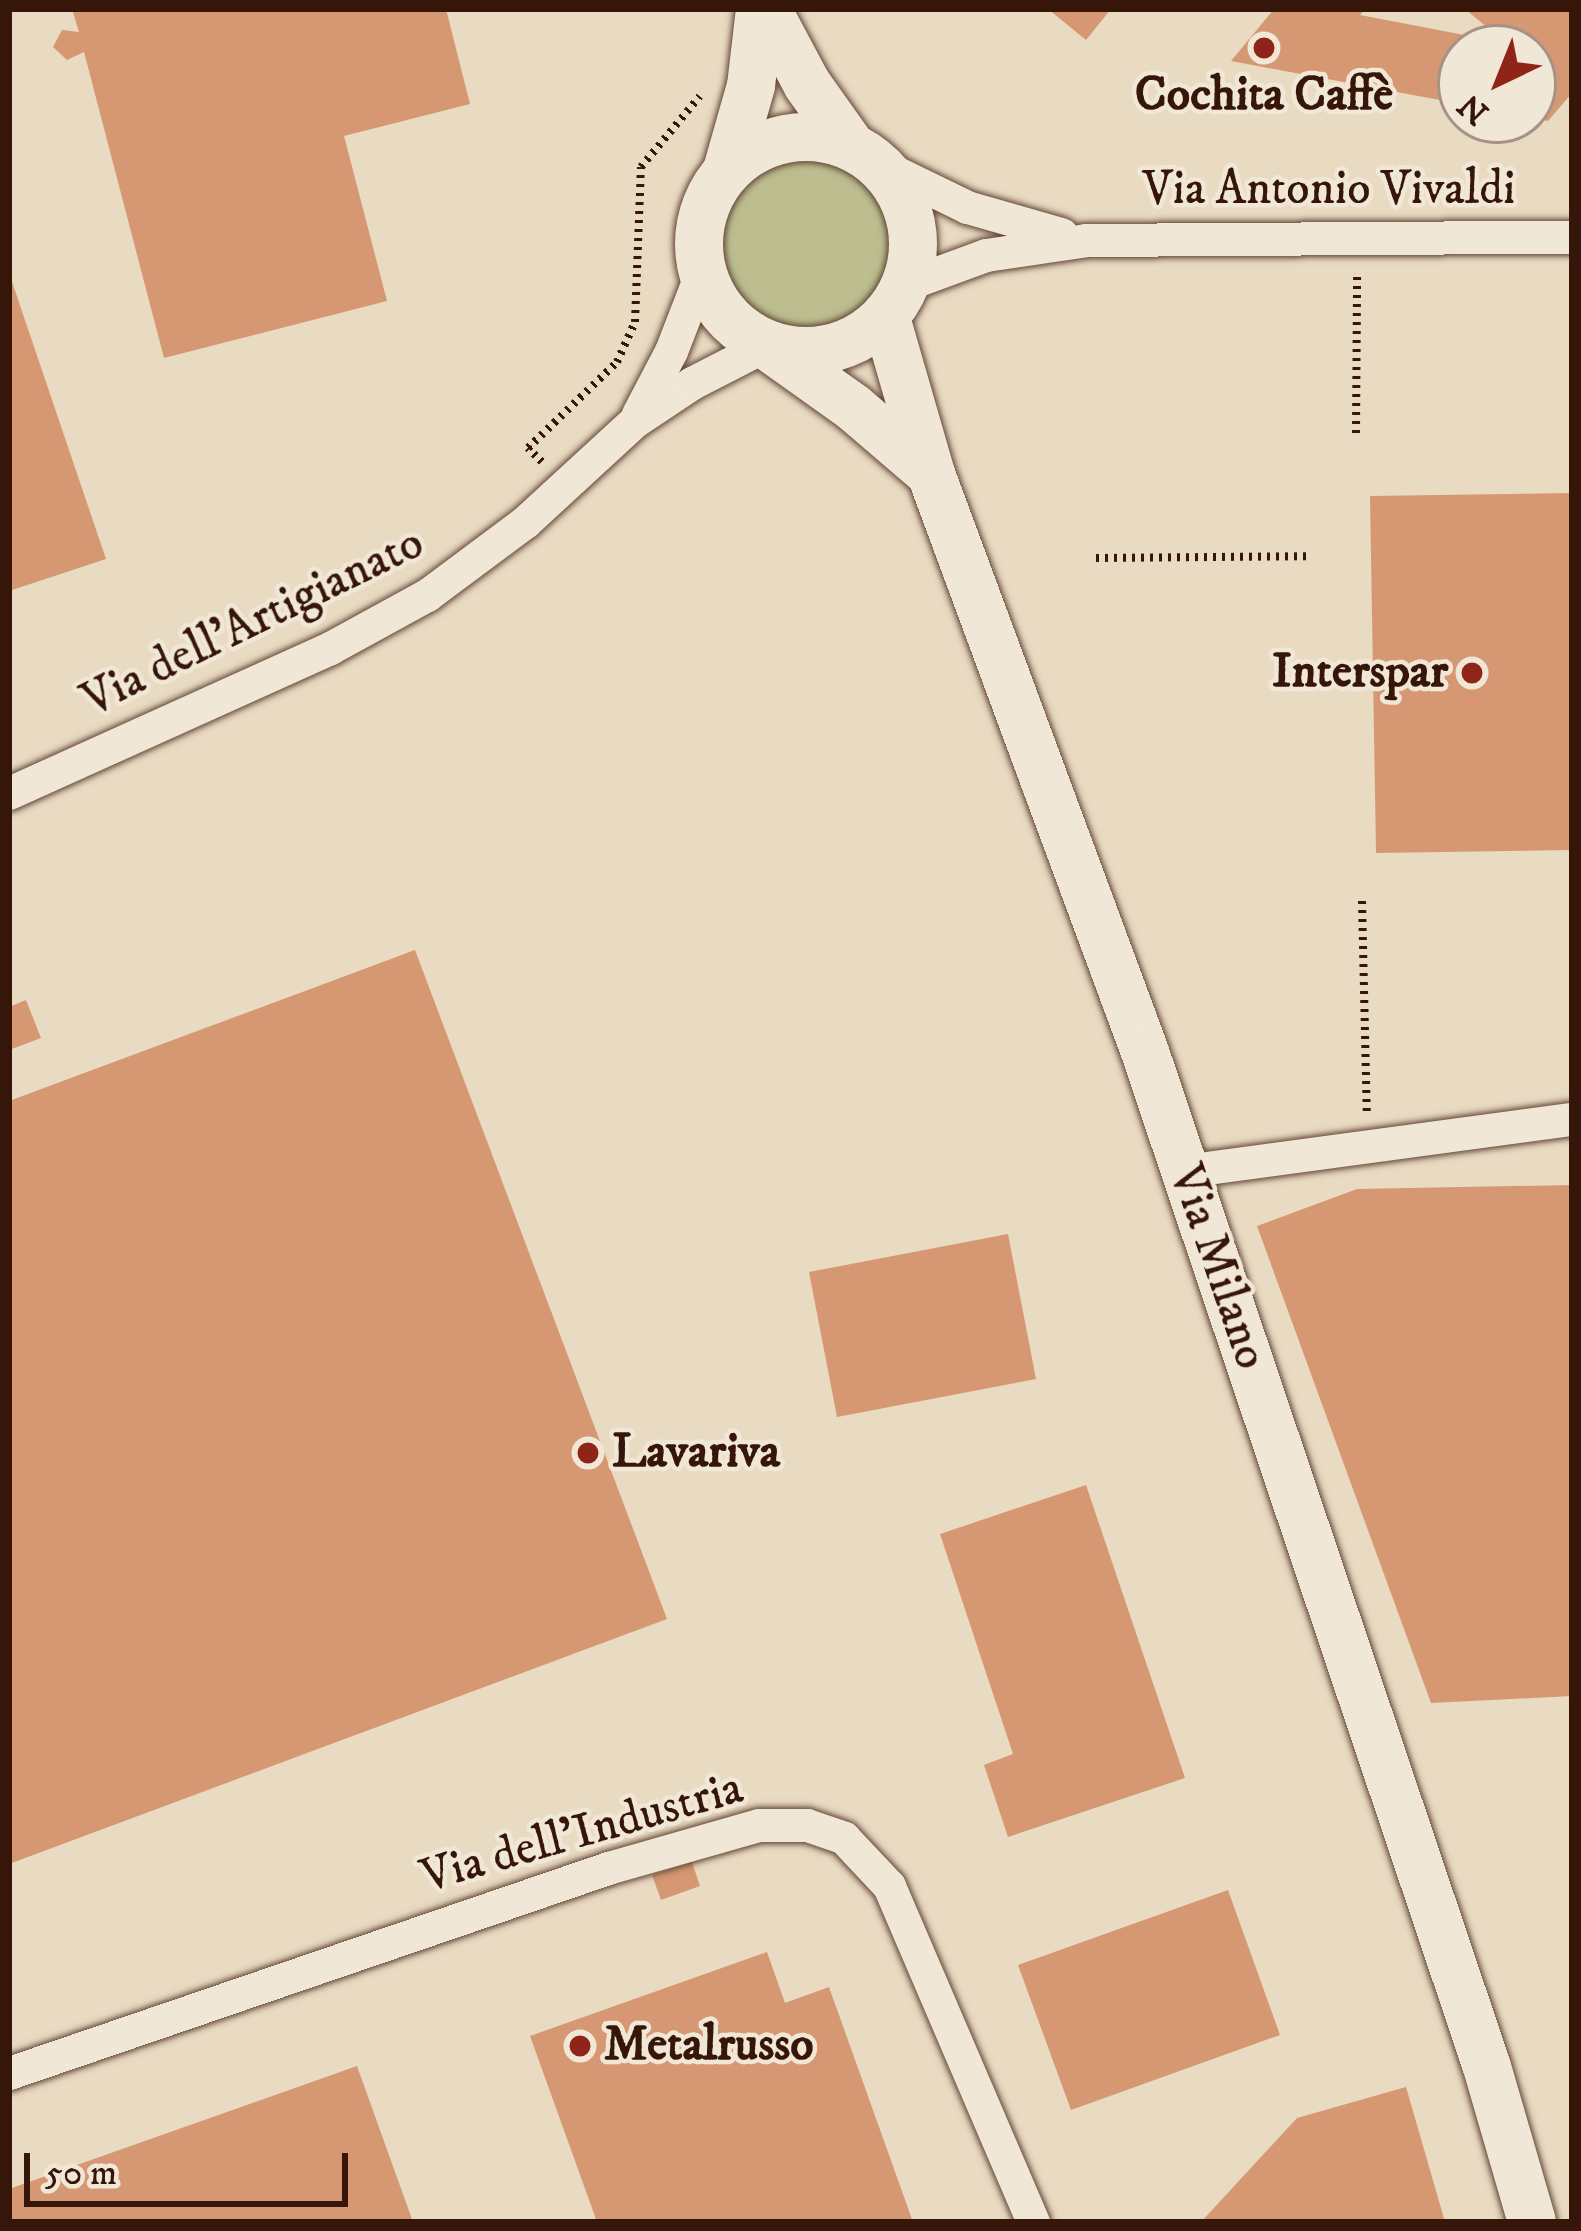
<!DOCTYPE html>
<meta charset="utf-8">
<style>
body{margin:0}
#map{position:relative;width:1581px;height:2231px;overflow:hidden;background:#e9dac2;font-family:"IM FELL DW Pica",serif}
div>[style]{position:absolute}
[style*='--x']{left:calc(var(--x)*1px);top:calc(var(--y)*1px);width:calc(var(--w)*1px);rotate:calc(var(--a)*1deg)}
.green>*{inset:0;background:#bcbe8f}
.round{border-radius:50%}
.building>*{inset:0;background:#d59873}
.path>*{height:8px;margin-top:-4px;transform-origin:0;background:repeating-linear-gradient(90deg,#361609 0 3px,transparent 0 9px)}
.roads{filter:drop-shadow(0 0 3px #634737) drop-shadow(0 0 3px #634737)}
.minor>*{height:33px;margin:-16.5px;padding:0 16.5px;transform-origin:16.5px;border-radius:16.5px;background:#f1e7d7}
.secondary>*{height:48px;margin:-24px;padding:0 24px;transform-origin:24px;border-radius:24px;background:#f1e7d7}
.secondary>.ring{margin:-24px;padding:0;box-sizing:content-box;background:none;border:48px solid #f1e7d7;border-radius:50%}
.dots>*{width:33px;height:33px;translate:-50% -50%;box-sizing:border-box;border:6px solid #f1e7d7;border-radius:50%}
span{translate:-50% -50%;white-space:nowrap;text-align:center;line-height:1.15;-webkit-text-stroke:9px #f1e7d7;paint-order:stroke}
.poi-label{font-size:48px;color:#361609;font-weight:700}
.right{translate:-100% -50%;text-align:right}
.left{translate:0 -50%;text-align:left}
.street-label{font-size:48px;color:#361609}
.frame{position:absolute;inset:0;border:12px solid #361609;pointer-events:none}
.north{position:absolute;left:1437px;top:24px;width:120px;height:120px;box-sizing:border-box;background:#f1e7d7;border:3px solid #a69385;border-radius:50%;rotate:223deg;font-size:33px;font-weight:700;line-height:48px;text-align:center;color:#361609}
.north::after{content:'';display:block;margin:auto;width:42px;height:54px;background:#8f2418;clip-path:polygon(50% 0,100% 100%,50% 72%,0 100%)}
.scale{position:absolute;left:24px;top:2153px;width:324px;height:54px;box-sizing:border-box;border:6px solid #361609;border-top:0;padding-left:15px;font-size:36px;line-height:42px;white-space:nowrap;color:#361609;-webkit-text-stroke:9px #f1e7d7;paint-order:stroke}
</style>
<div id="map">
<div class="green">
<div class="round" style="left:718px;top:156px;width:176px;height:176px"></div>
</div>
<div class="building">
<div style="clip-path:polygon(72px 9px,446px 9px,470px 104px,344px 136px,387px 301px,164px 358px,84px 52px,67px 60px,53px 47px,62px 30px,79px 32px)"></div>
<div style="clip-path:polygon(1048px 9px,1111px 9px,1086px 40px)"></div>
<div style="clip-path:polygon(1274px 9px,1365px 9px,1360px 15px,1506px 43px,1465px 9px,1572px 9px,1572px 93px,1548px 121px,1533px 118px,1533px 48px,1461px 48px,1461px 104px,1231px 61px)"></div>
<div style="clip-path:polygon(9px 273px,106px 559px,9px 591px)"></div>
<div style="clip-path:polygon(1572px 493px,1572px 850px,1376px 853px,1370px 496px)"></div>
<div style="clip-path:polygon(415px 950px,667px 1619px,9px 1864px,9px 1101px)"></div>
<div style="clip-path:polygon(26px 1000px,41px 1038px,9px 1050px,9px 1007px)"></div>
<div style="clip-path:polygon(1572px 1185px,1572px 1696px,1431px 1703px,1257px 1226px,1357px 1189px)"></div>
<div style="clip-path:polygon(1008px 1234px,1036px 1379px,837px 1417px,809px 1272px)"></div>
<div style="clip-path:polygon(1086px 1485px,1185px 1778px,1008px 1837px,984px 1765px,1013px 1754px,940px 1534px)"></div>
<div style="clip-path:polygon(692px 1862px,700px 1886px,661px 1900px,652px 1875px)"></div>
<div style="clip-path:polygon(1228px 1890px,1280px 2035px,1071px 2110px,1018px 1965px)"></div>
<div style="clip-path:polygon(767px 1952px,785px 2003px,829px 1987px,913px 2222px,597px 2222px,530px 2036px)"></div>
<div style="clip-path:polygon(357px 2066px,413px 2222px,9px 2222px,9px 2189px)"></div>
<div style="clip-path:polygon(1406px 2087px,1445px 2222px,1201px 2222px,1297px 2118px)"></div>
</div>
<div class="path">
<div style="--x:1356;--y:433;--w:160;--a:-89.6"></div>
<div style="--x:542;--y:462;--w:20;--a:-135"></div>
<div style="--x:528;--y:448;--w:124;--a:-44"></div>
<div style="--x:617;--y:362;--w:44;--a:-65.8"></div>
<div style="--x:635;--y:322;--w:155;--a:-87.8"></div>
<div style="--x:641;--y:167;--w:92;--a:-50.3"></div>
<div style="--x:1096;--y:558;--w:211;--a:-0.5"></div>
<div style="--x:1362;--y:901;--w:213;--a:88.7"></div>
</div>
<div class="roads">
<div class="minor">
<div style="--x:881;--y:165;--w:96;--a:26"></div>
<div style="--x:967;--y:207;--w:98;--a:16"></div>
<div style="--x:907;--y:284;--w:84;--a:-20.2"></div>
<div style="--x:986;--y:255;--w:101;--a:-8.5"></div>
<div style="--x:1086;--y:240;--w:486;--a:-0.4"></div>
<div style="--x:638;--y:414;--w:71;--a:-62.4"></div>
<div style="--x:671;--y:351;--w:86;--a:-68.8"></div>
<div style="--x:9;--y:793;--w:352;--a:-24.3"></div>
<div style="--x:330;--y:648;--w:111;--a:-28.7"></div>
<div style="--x:427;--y:595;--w:122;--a:-36.7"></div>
<div style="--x:525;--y:522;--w:149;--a:-42.6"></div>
<div style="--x:635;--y:421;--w:69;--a:-33.7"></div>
<div style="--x:692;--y:383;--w:83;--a:-27.2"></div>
<div style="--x:1185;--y:1171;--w:390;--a:-7.7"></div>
<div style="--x:9;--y:2073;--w:633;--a:-18.89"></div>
<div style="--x:608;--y:1868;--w:157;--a:-15.9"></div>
<div style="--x:759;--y:1825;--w:48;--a:0"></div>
<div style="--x:807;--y:1825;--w:39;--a:19"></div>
<div style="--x:844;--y:1838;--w:66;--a:46.8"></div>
<div style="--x:889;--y:1886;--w:366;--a:66.8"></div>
</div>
<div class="secondary">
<div style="--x:767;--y:9;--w:85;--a:61.9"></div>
<div style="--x:807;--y:84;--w:76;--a:54.6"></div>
<div class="ring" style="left:699px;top:137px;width:166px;height:166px"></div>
<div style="--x:727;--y:170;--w:87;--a:-74.1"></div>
<div style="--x:751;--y:86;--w:78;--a:-83.3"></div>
<div style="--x:886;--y:318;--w:162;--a:73.9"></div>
<div style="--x:931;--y:474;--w:616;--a:69.68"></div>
<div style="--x:1145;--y:1052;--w:1071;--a:71.38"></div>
<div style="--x:1487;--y:2067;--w:161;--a:73.8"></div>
<div style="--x:770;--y:348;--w:103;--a:35.5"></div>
<div style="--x:854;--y:408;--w:101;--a:40.6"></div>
</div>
</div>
<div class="dots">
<div style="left:1264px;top:48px;background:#8f2418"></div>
<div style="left:1472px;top:673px;background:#8f2418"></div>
<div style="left:588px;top:1453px;background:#8f2418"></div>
<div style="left:580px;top:2046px;background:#8f2418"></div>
</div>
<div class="poi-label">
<span style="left:1264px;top:96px">Cochita Caffè</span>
<span class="right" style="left:1448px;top:673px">Interspar</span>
<span class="left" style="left:612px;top:1453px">Lavariva</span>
<span class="left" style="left:604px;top:2046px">Metalrusso</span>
</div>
<div class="street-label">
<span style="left:1329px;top:190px">Via Antonio Vivaldi</span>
<span style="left:253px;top:622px;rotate:-26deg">Via dell'Artigianato</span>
<span style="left:1218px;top:1267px;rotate:71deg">Via Milano</span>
<span style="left:582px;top:1833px;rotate:-16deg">Via dell'Industria</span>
</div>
<div class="frame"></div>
<div class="north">N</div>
<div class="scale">50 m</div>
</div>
